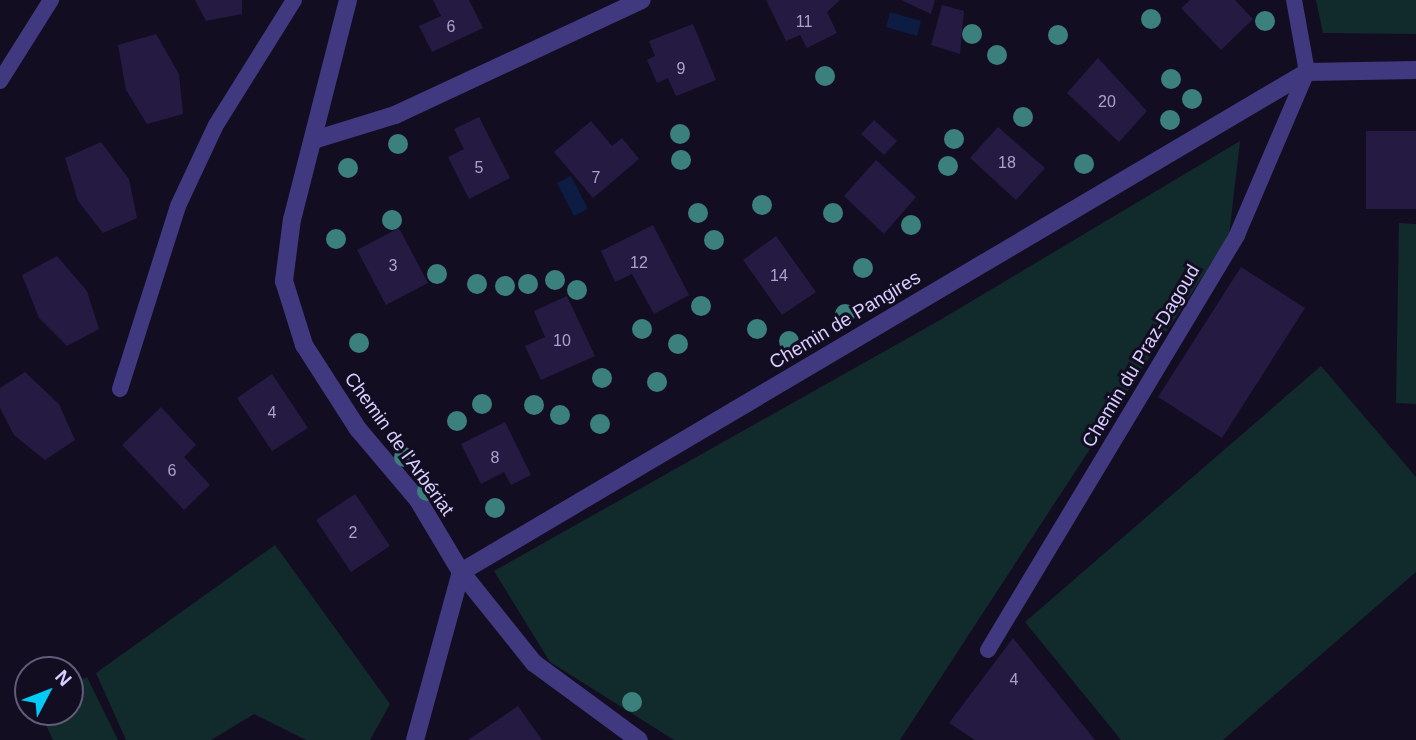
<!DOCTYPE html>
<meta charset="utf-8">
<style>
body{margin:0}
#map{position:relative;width:1416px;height:740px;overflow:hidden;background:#130d22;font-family:Arial,sans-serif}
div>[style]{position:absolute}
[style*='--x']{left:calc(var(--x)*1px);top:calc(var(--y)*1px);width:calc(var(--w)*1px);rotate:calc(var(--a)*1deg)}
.green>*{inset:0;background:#112a2c}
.water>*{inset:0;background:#0c1c42}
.building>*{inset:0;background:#251a42}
.service>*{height:16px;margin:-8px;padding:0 8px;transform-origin:8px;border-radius:8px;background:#413980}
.minor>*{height:18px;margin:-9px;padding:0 9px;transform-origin:9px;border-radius:9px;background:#413980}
.trees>*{width:20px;height:20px;margin:-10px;border-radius:50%;background:#3b807d}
span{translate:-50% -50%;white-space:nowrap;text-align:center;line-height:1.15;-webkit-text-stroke:6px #130d22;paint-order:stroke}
.number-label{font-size:16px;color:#aba2d0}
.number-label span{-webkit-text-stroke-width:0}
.street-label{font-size:19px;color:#d8cfff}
.north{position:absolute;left:14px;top:656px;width:70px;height:70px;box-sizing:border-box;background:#130d22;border:2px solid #625b7a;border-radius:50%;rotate:48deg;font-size:19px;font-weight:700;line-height:28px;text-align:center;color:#d8cfff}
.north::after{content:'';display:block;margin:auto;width:24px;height:32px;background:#02cbf7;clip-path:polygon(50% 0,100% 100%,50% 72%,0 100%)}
</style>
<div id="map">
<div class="green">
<div style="clip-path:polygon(1316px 0,1416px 0,1416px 34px,1323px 33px)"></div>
<div style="clip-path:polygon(1240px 141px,1229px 236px,900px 740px,674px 740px,550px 662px,494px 571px,940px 320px)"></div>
<div style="clip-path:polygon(1399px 223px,1416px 224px,1416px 404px,1396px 403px)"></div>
<div style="clip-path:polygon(1321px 366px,1416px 477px,1416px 572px,1223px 740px,1121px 740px,1025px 622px)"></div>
<div style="clip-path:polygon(275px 545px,390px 704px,370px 740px,306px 740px,254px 714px,211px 740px,126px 740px,96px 673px)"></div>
<div style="clip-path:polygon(87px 677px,118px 740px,53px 740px,40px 712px,70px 712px,70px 685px)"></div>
</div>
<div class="water">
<div style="clip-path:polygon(890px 12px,921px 21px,917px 36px,886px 27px)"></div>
<div style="clip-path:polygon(571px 176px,588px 209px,574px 216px,557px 183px)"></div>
</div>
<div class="building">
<div style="clip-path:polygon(195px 0,242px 0,242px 14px,206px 21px)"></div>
<div style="clip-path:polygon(433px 0,469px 0,483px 28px,432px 52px,419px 26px,441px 16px)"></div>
<div style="clip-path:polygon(766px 0,840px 0,827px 12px,837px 33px,807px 48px,800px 35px,786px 41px)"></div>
<div style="clip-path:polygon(901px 0,935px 0,931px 14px)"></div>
<div style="clip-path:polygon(1190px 0,1235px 0,1253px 19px,1221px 50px,1181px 8px)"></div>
<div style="clip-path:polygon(942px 5px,964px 11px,960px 54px,931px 45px)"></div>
<div style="clip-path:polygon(693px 24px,716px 80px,676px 96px,668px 78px,657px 83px,647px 60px,655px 56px,649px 41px)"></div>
<div style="clip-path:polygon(156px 34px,179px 74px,183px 114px,147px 124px,126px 90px,118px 45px)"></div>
<div style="clip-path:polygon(1098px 58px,1147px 111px,1119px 142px,1067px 93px)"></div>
<div style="clip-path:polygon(479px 117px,510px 178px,469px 199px,448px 157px,464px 149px,454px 129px)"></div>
<div style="clip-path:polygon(874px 120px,897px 141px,884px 155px,861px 134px)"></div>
<div style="clip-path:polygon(591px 121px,612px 146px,622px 138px,639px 159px,593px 198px,554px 152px)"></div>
<div style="clip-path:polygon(998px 127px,1045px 168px,1016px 200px,970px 158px)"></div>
<div style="clip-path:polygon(1366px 131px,1416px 131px,1416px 209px,1366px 209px)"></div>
<div style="clip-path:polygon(101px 142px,129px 179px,137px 218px,103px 233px,78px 201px,65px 158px)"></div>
<div style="clip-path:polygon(876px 160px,916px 197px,884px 234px,844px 196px)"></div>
<div style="clip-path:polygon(653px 225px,689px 295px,654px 314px,632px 274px,615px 282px,601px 251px)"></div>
<div style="clip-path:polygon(399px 228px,428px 283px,386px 305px,357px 250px)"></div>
<div style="clip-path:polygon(776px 236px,816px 292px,782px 315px,743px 260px)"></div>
<div style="clip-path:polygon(57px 256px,87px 291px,99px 329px,67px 346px,39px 318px,22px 275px)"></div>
<div style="clip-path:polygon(1241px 267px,1305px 308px,1222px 438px,1158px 397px)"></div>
<div style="clip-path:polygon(567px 296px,595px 356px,541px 380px,525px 346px,545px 337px,534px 311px)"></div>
<div style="clip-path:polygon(25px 372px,59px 404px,75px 440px,45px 460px,14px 435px,0 408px,0 388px)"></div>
<div style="clip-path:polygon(272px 374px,308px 428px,272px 451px,237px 398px)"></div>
<div style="clip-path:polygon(161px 407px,196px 445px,184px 457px,210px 485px,184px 510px,122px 445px)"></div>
<div style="clip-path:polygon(505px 422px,531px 475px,511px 485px,504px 472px,481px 484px,461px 444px)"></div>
<div style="clip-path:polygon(355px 494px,390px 546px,351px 572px,316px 520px)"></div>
<div style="clip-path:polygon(1013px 638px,1095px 740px,975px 740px,949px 723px)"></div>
<div style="clip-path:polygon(518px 706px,542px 740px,468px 740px)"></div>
</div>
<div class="service">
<div style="--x:0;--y:81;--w:96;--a:-57.8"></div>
<div style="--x:120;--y:389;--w:192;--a:-72.4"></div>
<div style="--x:178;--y:206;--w:89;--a:-64.9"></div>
<div style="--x:216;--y:125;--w:147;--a:-58"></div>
<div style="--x:988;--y:650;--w:484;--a:-59"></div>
<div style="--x:1237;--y:235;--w:177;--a:-66.8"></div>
<div style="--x:1307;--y:72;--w:73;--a:-100.2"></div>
</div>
<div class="minor">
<div style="--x:348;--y:0;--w:226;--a:104.3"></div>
<div style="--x:292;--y:219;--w:63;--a:97.4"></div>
<div style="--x:284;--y:281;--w:67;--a:72.6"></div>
<div style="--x:304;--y:345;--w:100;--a:57.3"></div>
<div style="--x:358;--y:429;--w:93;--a:49.8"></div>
<div style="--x:418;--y:500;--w:84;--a:59.2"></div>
<div style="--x:461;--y:572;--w:117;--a:51.3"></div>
<div style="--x:534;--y:663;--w:130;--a:36.3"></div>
<div style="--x:317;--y:139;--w:82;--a:-17.1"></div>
<div style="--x:395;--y:115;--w:272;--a:-25"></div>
<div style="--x:415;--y:740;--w:174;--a:-74.7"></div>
<div style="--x:461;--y:572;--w:983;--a:-30.58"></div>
<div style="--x:1307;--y:72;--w:109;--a:-1.1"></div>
</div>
<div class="trees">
<div style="left:1151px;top:19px"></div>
<div style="left:1265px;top:21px"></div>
<div style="left:972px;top:34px"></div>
<div style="left:1058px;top:35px"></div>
<div style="left:997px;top:55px"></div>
<div style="left:825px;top:76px"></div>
<div style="left:1171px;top:79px"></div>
<div style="left:1192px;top:99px"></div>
<div style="left:1023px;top:117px"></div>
<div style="left:1170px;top:120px"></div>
<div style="left:680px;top:134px"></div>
<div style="left:954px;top:139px"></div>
<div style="left:398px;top:144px"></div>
<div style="left:681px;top:160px"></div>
<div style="left:1084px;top:164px"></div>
<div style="left:948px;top:166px"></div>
<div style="left:348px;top:168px"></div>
<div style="left:762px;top:205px"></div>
<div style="left:698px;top:213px"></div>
<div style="left:833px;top:213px"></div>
<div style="left:392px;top:220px"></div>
<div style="left:911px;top:225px"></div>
<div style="left:336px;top:239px"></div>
<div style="left:714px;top:240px"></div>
<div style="left:863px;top:268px"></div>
<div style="left:437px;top:274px"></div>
<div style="left:555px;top:280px"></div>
<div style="left:477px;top:284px"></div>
<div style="left:528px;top:284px"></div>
<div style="left:505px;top:286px"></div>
<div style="left:577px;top:290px"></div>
<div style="left:701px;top:306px"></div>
<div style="left:845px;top:314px"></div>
<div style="left:642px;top:329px"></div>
<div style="left:757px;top:329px"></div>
<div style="left:789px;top:341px"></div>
<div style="left:359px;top:343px"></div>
<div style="left:678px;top:344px"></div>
<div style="left:602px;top:378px"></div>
<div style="left:657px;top:382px"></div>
<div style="left:482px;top:404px"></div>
<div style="left:534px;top:405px"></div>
<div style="left:560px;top:415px"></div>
<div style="left:457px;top:421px"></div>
<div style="left:600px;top:424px"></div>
<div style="left:404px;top:457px"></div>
<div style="left:427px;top:491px"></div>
<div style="left:495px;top:508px"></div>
<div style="left:632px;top:702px"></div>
</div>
<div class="number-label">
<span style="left:804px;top:22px">11</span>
<span style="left:451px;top:27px">6</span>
<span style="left:681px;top:69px">9</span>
<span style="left:1107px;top:102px">20</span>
<span style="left:1007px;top:163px">18</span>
<span style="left:479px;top:168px">5</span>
<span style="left:596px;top:178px">7</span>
<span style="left:639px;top:263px">12</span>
<span style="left:393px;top:266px">3</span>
<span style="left:779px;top:276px">14</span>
<span style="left:562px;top:341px">10</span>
<span style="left:272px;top:413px">4</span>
<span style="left:495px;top:458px">8</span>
<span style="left:172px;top:471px">6</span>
<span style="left:353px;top:533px">2</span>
<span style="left:1014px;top:680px">4</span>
</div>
<div class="street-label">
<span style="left:845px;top:320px;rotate:-31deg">Chemin de Pangires</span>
<span style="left:1141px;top:356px;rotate:-59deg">Chemin du Praz-Dagoud</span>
<span style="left:399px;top:444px;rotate:54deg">Chemin de l'Arbériat</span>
</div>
<div class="north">N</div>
</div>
